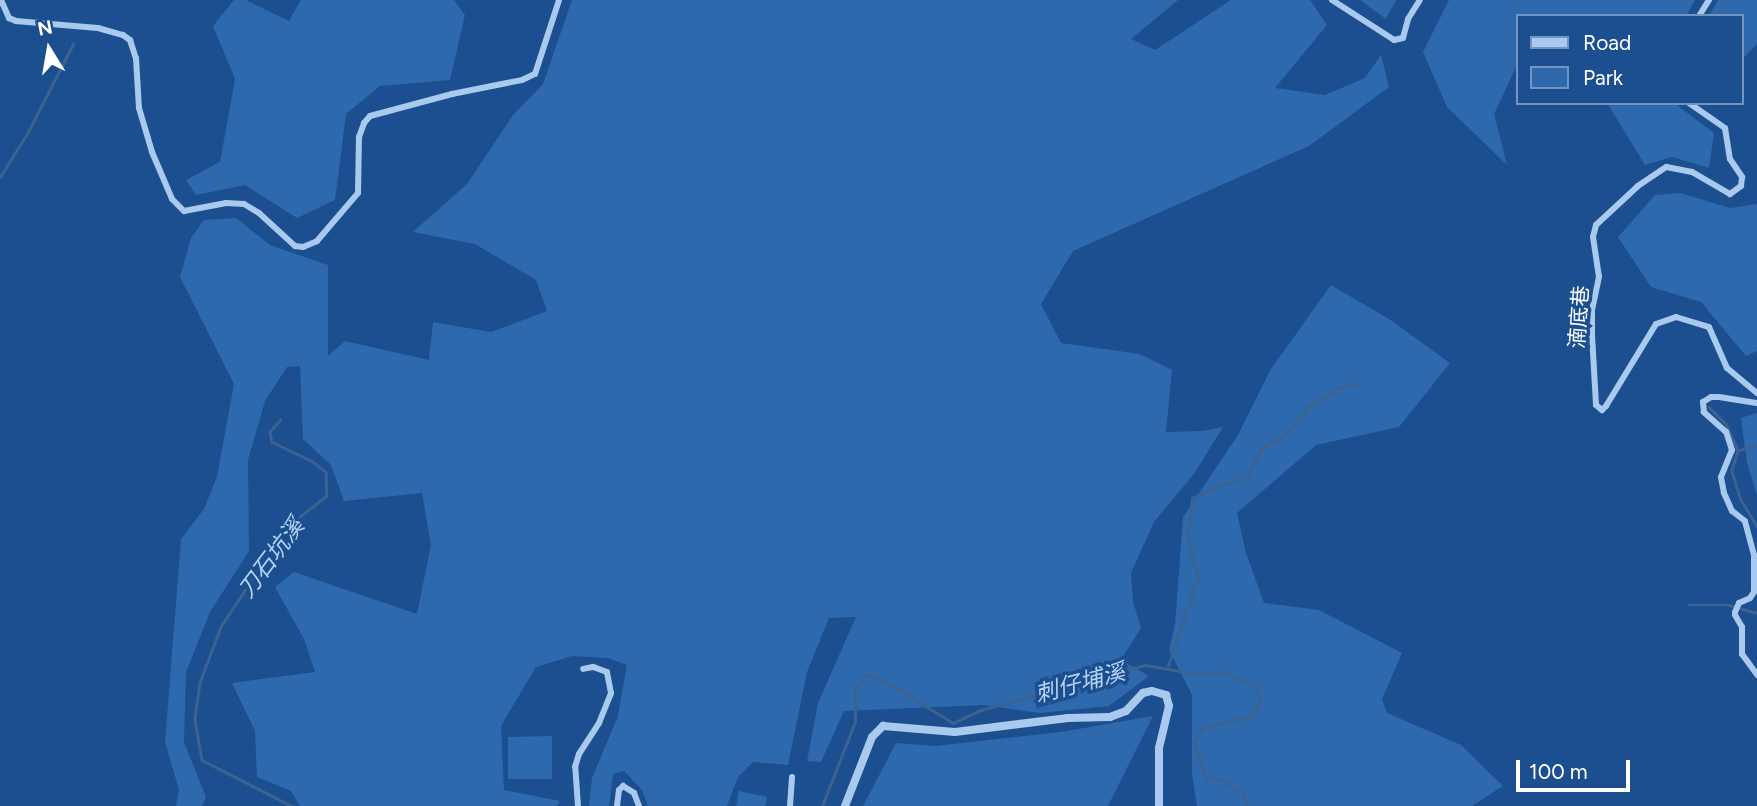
<!DOCTYPE html>
<meta charset="utf-8">
<style>
body{margin:0}
#map{position:relative;width:1757px;height:806px;overflow:hidden;background:#1b4f8f;font-family:Figtree,"Noto Sans TC",sans-serif}
div>[style]{position:absolute}
[style*='--x']{left:calc(var(--x)*1px);top:calc(var(--y)*1px);width:calc(var(--w)*1px);rotate:calc(var(--a)*1deg)}
.green>*{inset:0;background:#2e69ad}
.stream>*{height:2.5px;margin:-1.25px;padding:0 1.25px;transform-origin:1.25px;border-radius:1.25px;background:#3c6290}
.minor>*{height:6px;margin:-3px;padding:0 3px;transform-origin:3px;border-radius:3px;background:#a9c9ee}
.tertiary>*{height:8px;margin:-4px;padding:0 4px;transform-origin:4px;border-radius:4px;background:#a9c9ee}
span{translate:-50% -50%;white-space:nowrap;text-align:center;line-height:1.15;-webkit-text-stroke:7px #1b4f8f;paint-order:stroke}
.street-label{font-size:21px;color:#fff}
.water-label{font-size:23px;color:#b5d3f5;font-style:italic}
.legend{position:absolute;left:1516px;top:14px;width:228px;height:91px;box-sizing:border-box;background:#1b4f8f;border:2px solid #7695bc;margin:0;padding:9px 12px;list-style:none;font-size:21px;color:#fff}
.legend li{display:flex;align-items:center;gap:14px;height:35px}
.legend b{width:35px;border:2px solid #7695bc}
.north{position:absolute;left:14px;top:14px;width:70px;height:70px;-webkit-text-stroke:5px #1b4f8f;paint-order:stroke;rotate:349deg;font-size:19px;font-weight:700;line-height:28px;text-align:center;color:#fff}
.north::after{content:'';display:block;margin:auto;width:24px;height:32px;background:#fff;clip-path:polygon(50% 0,100% 100%,50% 72%,0 100%)}
.scale{position:absolute;left:1516px;top:760px;width:114px;height:32px;box-sizing:border-box;border:4px solid #fff;border-top:0;padding-left:9px;font-size:21px;line-height:24px;white-space:nowrap;color:#fff;-webkit-text-stroke:5px #1b4f8f;paint-order:stroke}
</style>
<div id="map">
<div class="green">
<div style="clip-path:polygon(234px 0,246px 0,289px 21px,301px 0,454px 0,465px 15px,450px 80px,380px 86px,346px 114px,335px 200px,297px 218px,245px 185px,196px 195px,186px 180px,220px 162px,235px 79px,213px 26px)"></div>
<div style="clip-path:polygon(572px 0,1178px 0,1131px 39px,1155px 50px,1231px 0,1310px 0,1327px 25px,1275px 88px,1325px 95px,1365px 78px,1381px 55px,1389px 87px,1309px 146px,1073px 251px,1041px 304px,1061px 343px,1140px 354px,1172px 370px,1166px 432px,1202px 431px,1223px 427px,1194px 474px,1154px 522px,1131px 573px,1133px 602px,1141px 628px,1121px 660px,1149px 676px,1109px 706px,1040px 713px,982px 705px,844px 711px,821px 762px,807px 761px,818px 703px,856px 617px,829px 618px,807px 672px,788px 765px,753px 762px,738px 777px,727px 806px,648px 806px,642px 790px,624px 771px,613px 774px,609px 806px,589px 806px,592px 778px,618px 716px,627px 665px,608px 658px,572px 656px,536px 667px,501px 726px,504px 790px,560px 801px,557px 806px,300px 806px,291px 791px,257px 777px,255px 731px,232px 683px,315px 672px,304px 639px,275px 587px,294px 572px,417px 614px,431px 545px,422px 493px,344px 501px,331px 465px,303px 439px,300px 366px,287px 367px,265px 401px,248px 460px,249px 551px,210px 612px,186px 672px,184px 742px,206px 797px,202px 806px,176px 806px,179px 790px,165px 742px,181px 539px,204px 509px,217px 477px,234px 384px,180px 277px,191px 238px,204px 220px,236px 218px,270px 245px,328px 265px,328px 356px,345px 341px,429px 360px,433px 322px,491px 332px,547px 311px,536px 280px,475px 244px,413px 232px,467px 184px,513px 115px,543px 84px)"></div>
<div style="clip-path:polygon(1360px 0,1396px 0,1386px 19px)"></div>
<div style="clip-path:polygon(1449px 0,1695px 0,1686px 16px,1517px 16px,1517px 65px,1494px 114px,1507px 165px,1447px 107px,1423px 52px)"></div>
<div style="clip-path:polygon(1718px 0,1757px 0,1757px 44px,1741px 60px,1741px 16px,1709px 16px)"></div>
<div style="clip-path:polygon(1607px 103px,1674px 103px,1714px 133px,1709px 168px,1672px 157px,1645px 165px)"></div>
<div style="clip-path:polygon(1680px 193px,1730px 208px,1757px 204px,1757px 351px,1746px 356px,1701px 302px,1651px 287px,1618px 237px,1655px 195px)"></div>
<div style="clip-path:polygon(1331px 285px,1389px 319px,1450px 363px,1399px 427px,1316px 445px,1237px 513px,1246px 553px,1264px 603px,1319px 610px,1402px 653px,1382px 699px,1387px 713px,1461px 745px,1503px 786px,1472px 806px,1197px 806px,1192px 774px,1192px 695px,1169px 650px,1175px 625px,1183px 517px,1238px 435px,1271px 369px)"></div>
<div style="clip-path:polygon(1757px 413px,1757px 495px,1747px 463px,1741px 418px)"></div>
<div style="clip-path:polygon(1153px 716px,1108px 806px,863px 806px,896px 743px,935px 746px,1061px 732px)"></div>
<div style="clip-path:polygon(552px 736px,552px 779px,508px 779px,508px 737px)"></div>
<div style="clip-path:polygon(739px 791px,767px 797px,765px 806px,736px 806px)"></div>
</div>
<div class="stream">
<div style="--x:0;--y:177;--w:53;--a:-58.1"></div>
<div style="--x:28;--y:132;--w:99;--a:-62.9"></div>
<div style="--x:1709;--y:407;--w:24;--a:45"></div>
<div style="--x:1726;--y:424;--w:29;--a:65"></div>
<div style="--x:281;--y:420;--w:16;--a:133"></div>
<div style="--x:270;--y:432;--w:10;--a:79"></div>
<div style="--x:272;--y:442;--w:44;--a:25.4"></div>
<div style="--x:312;--y:461;--w:18;--a:38"></div>
<div style="--x:326;--y:472;--w:24;--a:88"></div>
<div style="--x:327;--y:496;--w:33;--a:142"></div>
<div style="--x:301;--y:516;--w:19;--a:106"></div>
<div style="--x:296;--y:534;--w:50;--a:136.6"></div>
<div style="--x:260;--y:568;--w:71;--a:123.5"></div>
<div style="--x:221;--y:627;--w:60;--a:110.6"></div>
<div style="--x:200;--y:683;--w:36;--a:98"></div>
<div style="--x:195;--y:719;--w:42;--a:80.3"></div>
<div style="--x:202;--y:760;--w:101;--a:27.1"></div>
<div style="--x:1757;--y:445;--w:20;--a:162"></div>
<div style="--x:1738;--y:451;--w:21;--a:107"></div>
<div style="--x:1732;--y:471;--w:28;--a:73"></div>
<div style="--x:1740;--y:498;--w:33;--a:59"></div>
<div style="--x:1688;--y:605;--w:41;--a:0"></div>
<div style="--x:1729;--y:605;--w:29;--a:16"></div>
<div style="--x:1168;--y:666;--w:95;--a:-71.6"></div>
<div style="--x:1198;--y:576;--w:26;--a:-108"></div>
<div style="--x:1190;--y:551;--w:20;--a:-96"></div>
<div style="--x:1188;--y:531;--w:33;--a:-83"></div>
<div style="--x:1192;--y:498;--w:61;--a:-22.3"></div>
<div style="--x:1248;--y:475;--w:31;--a:-63"></div>
<div style="--x:1262;--y:447;--w:25;--a:-27"></div>
<div style="--x:1284;--y:436;--w:38;--a:-50"></div>
<div style="--x:1308;--y:407;--w:34;--a:-32"></div>
<div style="--x:1337;--y:389;--w:20;--a:-15"></div>
<div style="--x:822;--y:806;--w:90;--a:-68.6"></div>
<div style="--x:855;--y:722;--w:33;--a:-90"></div>
<div style="--x:855;--y:689;--w:19;--a:-51"></div>
<div style="--x:867;--y:674;--w:27;--a:24"></div>
<div style="--x:892;--y:685;--w:72;--a:31.9"></div>
<div style="--x:953;--y:723;--w:31;--a:-25"></div>
<div style="--x:981;--y:710;--w:171;--a:-15.3"></div>
<div style="--x:1146;--y:665;--w:51;--a:10.2"></div>
<div style="--x:1196;--y:674;--w:28;--a:-4"></div>
<div style="--x:1224;--y:672;--w:37;--a:24"></div>
<div style="--x:1258;--y:687;--w:15;--a:82"></div>
<div style="--x:1260;--y:702;--w:16;--a:120"></div>
<div style="--x:1252;--y:716;--w:52;--a:165.4"></div>
<div style="--x:1202;--y:729;--w:16;--a:117"></div>
<div style="--x:1195;--y:743;--w:37;--a:71"></div>
<div style="--x:1207;--y:778;--w:15;--a:4"></div>
<div style="--x:1222;--y:779;--w:26;--a:37"></div>
<div style="--x:1243;--y:795;--w:12;--a:66"></div>
</div>
<div class="minor">
<div style="--x:1;--y:0;--w:20;--a:66"></div>
<div style="--x:9;--y:18;--w:8;--a:23"></div>
<div style="--x:16;--y:21;--w:82;--a:4.9"></div>
<div style="--x:98;--y:28;--w:26;--a:16"></div>
<div style="--x:123;--y:35;--w:9;--a:36"></div>
<div style="--x:130;--y:40;--w:19;--a:72"></div>
<div style="--x:136;--y:58;--w:50;--a:86.6"></div>
<div style="--x:139;--y:108;--w:46;--a:73.5"></div>
<div style="--x:152;--y:152;--w:51;--a:66.9"></div>
<div style="--x:172;--y:199;--w:17;--a:45"></div>
<div style="--x:184;--y:211;--w:43;--a:-10.8"></div>
<div style="--x:226;--y:203;--w:18;--a:3"></div>
<div style="--x:244;--y:204;--w:17;--a:31"></div>
<div style="--x:259;--y:213;--w:49;--a:42.5"></div>
<div style="--x:295;--y:246;--w:8;--a:7"></div>
<div style="--x:303;--y:247;--w:15;--a:-23"></div>
<div style="--x:317;--y:241;--w:63;--a:-49.5"></div>
<div style="--x:358;--y:193;--w:56;--a:-89"></div>
<div style="--x:359;--y:137;--w:15;--a:-70"></div>
<div style="--x:364;--y:123;--w:9;--a:-49"></div>
<div style="--x:370;--y:116;--w:85;--a:-15"></div>
<div style="--x:452;--y:94;--w:71;--a:-11.3"></div>
<div style="--x:522;--y:80;--w:14;--a:-25"></div>
<div style="--x:535;--y:74;--w:78;--a:-72"></div>
<div style="--x:1332;--y:0;--w:74;--a:32.8"></div>
<div style="--x:1394;--y:40;--w:9;--a:-13"></div>
<div style="--x:1403;--y:38;--w:20;--a:-75"></div>
<div style="--x:1408;--y:19;--w:22;--a:-58"></div>
<div style="--x:1699;--y:16;--w:19;--a:-58"></div>
<div style="--x:1689;--y:103;--w:44;--a:34.8"></div>
<div style="--x:1725;--y:128;--w:31;--a:81"></div>
<div style="--x:1730;--y:159;--w:22;--a:56"></div>
<div style="--x:1742;--y:177;--w:9;--a:96"></div>
<div style="--x:1741;--y:186;--w:14;--a:144"></div>
<div style="--x:1730;--y:194;--w:44;--a:-149.9"></div>
<div style="--x:1692;--y:172;--w:26;--a:-169"></div>
<div style="--x:1666;--y:167;--w:34;--a:146"></div>
<div style="--x:1638;--y:186;--w:57;--a:137.1"></div>
<div style="--x:1596;--y:225;--w:12;--a:104"></div>
<div style="--x:1593;--y:237;--w:40;--a:81.5"></div>
<div style="--x:1599;--y:277;--w:34;--a:102"></div>
<div style="--x:1592;--y:310;--w:25;--a:90"></div>
<div style="--x:1592;--y:335;--w:70;--a:86.7"></div>
<div style="--x:1596;--y:405;--w:8;--a:40"></div>
<div style="--x:1602;--y:410;--w:6;--a:-45"></div>
<div style="--x:1606;--y:406;--w:96;--a:-58.6"></div>
<div style="--x:1656;--y:324;--w:21;--a:-19"></div>
<div style="--x:1676;--y:317;--w:34;--a:17"></div>
<div style="--x:1709;--y:327;--w:45;--a:66.3"></div>
<div style="--x:1727;--y:368;--w:39;--a:40"></div>
<div style="--x:1735;--y:612;--w:10;--a:-66"></div>
<div style="--x:1739;--y:603;--w:12;--a:-24"></div>
<div style="--x:1750;--y:598;--w:7;--a:-56"></div>
<div style="--x:1754;--y:592;--w:37;--a:-90"></div>
<div style="--x:1754;--y:555;--w:35;--a:-105"></div>
<div style="--x:1745;--y:521;--w:16;--a:-142"></div>
<div style="--x:1732;--y:511;--w:20;--a:-114"></div>
<div style="--x:1724;--y:493;--w:16;--a:-101"></div>
<div style="--x:1721;--y:477;--w:29;--a:-68"></div>
<div style="--x:1732;--y:450;--w:19;--a:-108"></div>
<div style="--x:1726;--y:432;--w:30;--a:-138"></div>
<div style="--x:1704;--y:412;--w:10;--a:-96"></div>
<div style="--x:1703;--y:402;--w:9;--a:-32"></div>
<div style="--x:1711;--y:397;--w:8;--a:0"></div>
<div style="--x:1719;--y:397;--w:38;--a:9"></div>
<div style="--x:1735;--y:615;--w:14;--a:60"></div>
<div style="--x:1742;--y:627;--w:27;--a:90"></div>
<div style="--x:1742;--y:654;--w:26;--a:54"></div>
<div style="--x:578;--y:806;--w:39;--a:-94"></div>
<div style="--x:575;--y:767;--w:14;--a:-73"></div>
<div style="--x:579;--y:754;--w:37;--a:-57"></div>
<div style="--x:599;--y:723;--w:32;--a:-68"></div>
<div style="--x:611;--y:693;--w:21;--a:-101"></div>
<div style="--x:607;--y:672;--w:15;--a:-160"></div>
<div style="--x:593;--y:667;--w:10;--a:169"></div>
<div style="--x:617;--y:806;--w:16;--a:-83"></div>
<div style="--x:619;--y:790;--w:6;--a:-45"></div>
<div style="--x:623;--y:786;--w:13;--a:32"></div>
<div style="--x:634;--y:793;--w:14;--a:69"></div>
<div style="--x:790;--y:806;--w:29;--a:-86"></div>
</div>
<div class="tertiary">
<div style="--x:845;--y:806;--w:74;--a:-68.6"></div>
<div style="--x:872;--y:737;--w:16;--a:-45"></div>
<div style="--x:883;--y:726;--w:72;--a:4.8"></div>
<div style="--x:955;--y:732;--w:114;--a:-7.1"></div>
<div style="--x:1068;--y:718;--w:42;--a:-1.4"></div>
<div style="--x:1110;--y:717;--w:17;--a:-21"></div>
<div style="--x:1126;--y:711;--w:25;--a:-47"></div>
<div style="--x:1143;--y:693;--w:9;--a:-13"></div>
<div style="--x:1152;--y:691;--w:15;--a:16"></div>
<div style="--x:1166;--y:695;--w:11;--a:75"></div>
<div style="--x:1169;--y:706;--w:43;--a:103.4"></div>
<div style="--x:1159;--y:748;--w:58;--a:90"></div>
</div>
<div class="street-label">
<span style="left:1579px;top:317px;rotate:-86deg">湳底巷</span>
</div>
<div class="water-label">
<span style="left:271px;top:558px;rotate:-53deg">刀石坑溪</span>
<span style="left:1080px;top:683px;rotate:-15deg">刺仔埔溪</span>
</div>
<ul class="legend">
<li><b style="height:9px;background:#a9c9ee"></b>Road</li>
<li><b style="height:19px;background:#2e69ad"></b>Park</li>
</ul>
<div class="north">N</div>
<div class="scale">100 m</div>
</div>
